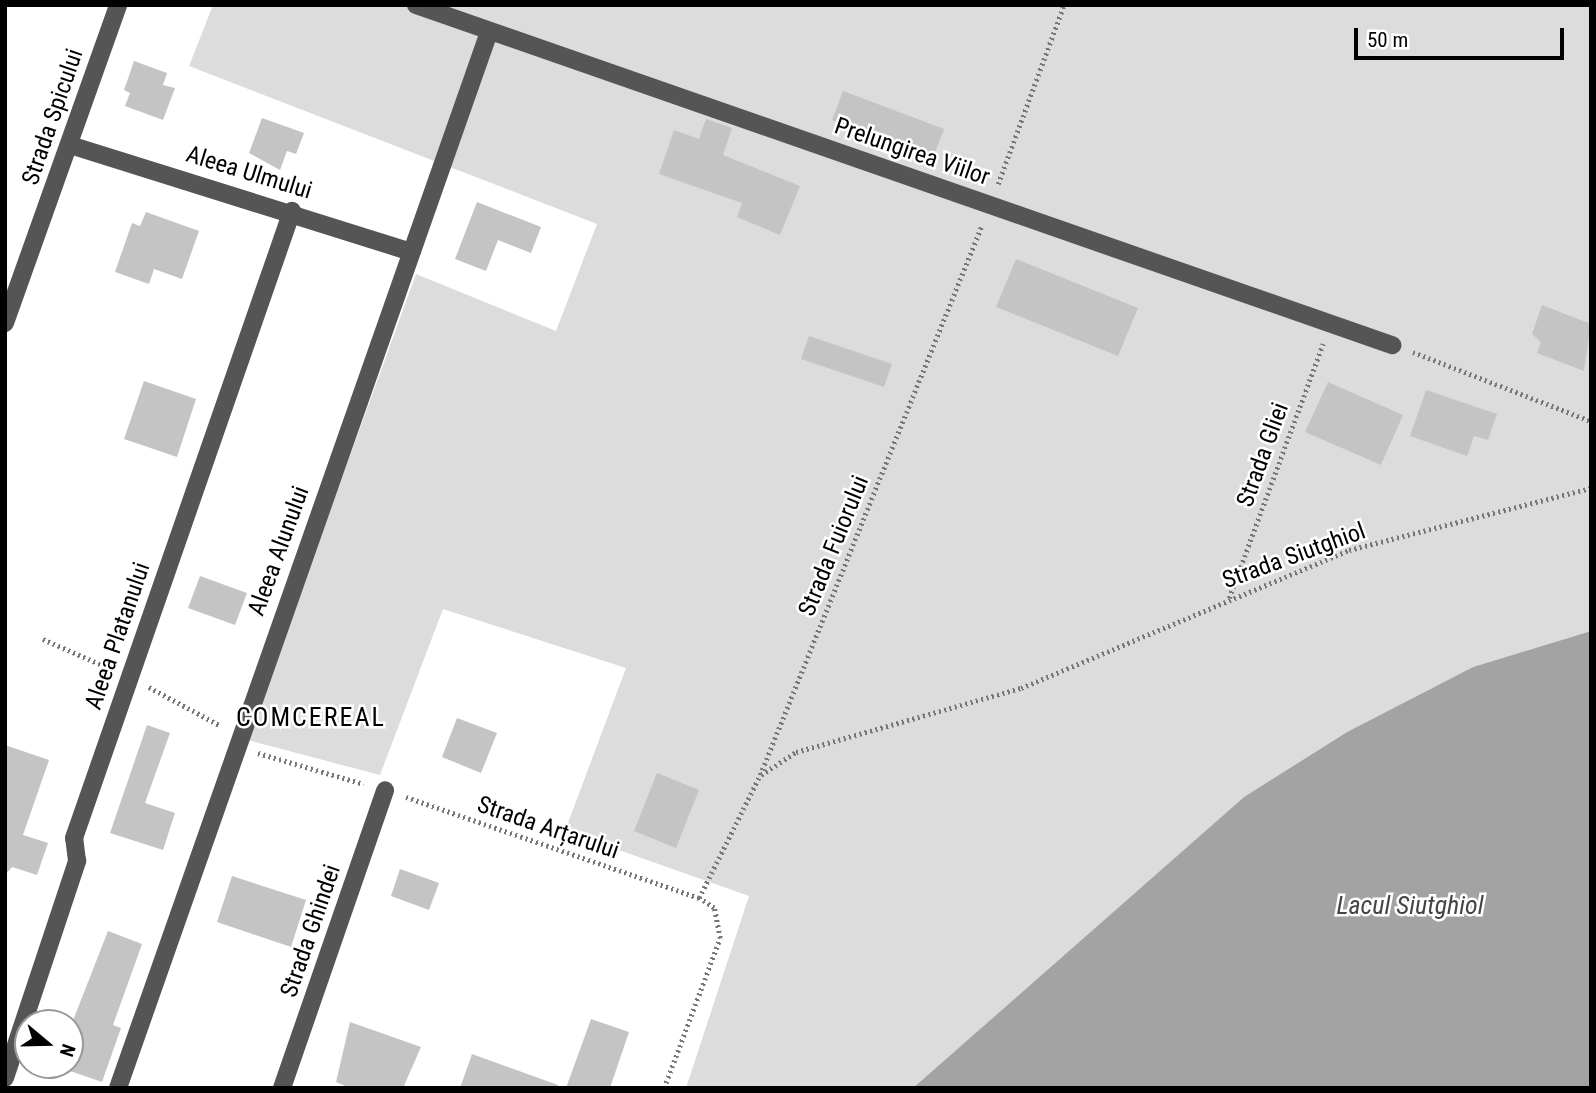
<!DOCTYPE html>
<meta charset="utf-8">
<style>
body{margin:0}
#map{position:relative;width:1596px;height:1093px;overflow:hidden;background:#fff;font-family:"Roboto Condensed",sans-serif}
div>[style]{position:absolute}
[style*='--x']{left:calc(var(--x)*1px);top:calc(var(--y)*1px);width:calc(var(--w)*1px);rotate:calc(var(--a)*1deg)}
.green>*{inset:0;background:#dcdcdc}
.water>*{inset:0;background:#a3a3a3}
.building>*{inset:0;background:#c4c4c4}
.path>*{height:4.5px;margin-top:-2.25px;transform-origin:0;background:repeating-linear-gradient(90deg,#777 0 2px,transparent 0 5.5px)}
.minor>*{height:18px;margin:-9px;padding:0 9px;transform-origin:9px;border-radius:9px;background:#555}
span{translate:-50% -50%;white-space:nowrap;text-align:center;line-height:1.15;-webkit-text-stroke:5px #fff;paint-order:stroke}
.street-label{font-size:24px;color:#000}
.neighbourhood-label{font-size:26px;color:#000;letter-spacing:2px}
.water-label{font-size:26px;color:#444;font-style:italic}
.frame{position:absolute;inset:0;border:7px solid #000;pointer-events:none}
.north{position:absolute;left:14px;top:1009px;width:70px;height:70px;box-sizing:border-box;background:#fff;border:2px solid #999;border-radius:50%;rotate:109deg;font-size:19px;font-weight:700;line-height:28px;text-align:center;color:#000}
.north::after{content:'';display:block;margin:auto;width:24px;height:32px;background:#000;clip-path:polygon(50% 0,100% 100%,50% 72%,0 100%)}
.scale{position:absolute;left:1354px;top:28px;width:210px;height:32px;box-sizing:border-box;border:4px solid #000;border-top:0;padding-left:9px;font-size:21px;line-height:24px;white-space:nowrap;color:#000;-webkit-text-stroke:5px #fff;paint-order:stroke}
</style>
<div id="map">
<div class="green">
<div style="clip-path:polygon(213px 5px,1591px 5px,1591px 631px,1473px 667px,1347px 732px,1244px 797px,913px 1088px,686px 1088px,749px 896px,565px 831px,626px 668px,443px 609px,380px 775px,247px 740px,416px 274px,556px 331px,597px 224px,189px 66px)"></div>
</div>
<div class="water">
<div style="clip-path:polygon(1591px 631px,1591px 1088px,913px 1088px,1244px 797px,1347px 732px,1473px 667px)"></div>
</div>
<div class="building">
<div style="clip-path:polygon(134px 61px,167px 73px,163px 85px,175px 88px,163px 120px,125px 106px,130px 93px,124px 90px)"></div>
<div style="clip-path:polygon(843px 91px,944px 129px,933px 158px,832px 120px)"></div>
<div style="clip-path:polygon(262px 118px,304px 133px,296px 154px,287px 151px,280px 170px,249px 153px)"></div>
<div style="clip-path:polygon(706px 119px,732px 128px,723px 155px,800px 186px,780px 235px,737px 217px,742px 203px,659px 174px,674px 130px,699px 139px)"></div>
<div style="clip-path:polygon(477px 202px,541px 227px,531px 253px,498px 240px,486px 271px,455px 259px)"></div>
<div style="clip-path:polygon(146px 212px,199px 231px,182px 279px,154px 269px,149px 284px,115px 272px,132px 223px,140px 226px)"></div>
<div style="clip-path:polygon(1016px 259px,1138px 308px,1118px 356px,996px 307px)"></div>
<div style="clip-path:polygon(1542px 305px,1591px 324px,1584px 371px,1537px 353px,1541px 342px,1532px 334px)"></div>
<div style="clip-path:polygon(809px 336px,892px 364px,884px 387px,801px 359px)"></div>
<div style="clip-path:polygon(144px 381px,196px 399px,177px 457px,124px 439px)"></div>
<div style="clip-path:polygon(1328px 382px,1403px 415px,1381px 465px,1305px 432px)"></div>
<div style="clip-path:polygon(1426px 390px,1497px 414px,1488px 440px,1474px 436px,1467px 456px,1410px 436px)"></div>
<div style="clip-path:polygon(200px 576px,247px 593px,235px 625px,188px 608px)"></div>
<div style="clip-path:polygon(457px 718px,497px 733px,481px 773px,442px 757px)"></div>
<div style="clip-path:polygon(147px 725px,170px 733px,145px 803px,175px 813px,163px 850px,110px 833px)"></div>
<div style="clip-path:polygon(5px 745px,49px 760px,23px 835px,48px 843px,37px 875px,12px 867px,5px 875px)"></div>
<div style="clip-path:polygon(657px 773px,699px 790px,676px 848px,634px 831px)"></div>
<div style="clip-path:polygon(400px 869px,439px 883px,429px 910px,391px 896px)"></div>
<div style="clip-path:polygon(232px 876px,306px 900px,291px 947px,217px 922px)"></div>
<div style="clip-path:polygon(108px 931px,142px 944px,113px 1025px,121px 1028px,102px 1082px,70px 1071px,70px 1028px)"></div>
<div style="clip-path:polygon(591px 1019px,629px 1032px,610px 1088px,566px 1088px)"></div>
<div style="clip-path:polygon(350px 1022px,421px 1047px,403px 1088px,350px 1088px,336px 1082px)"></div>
<div style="clip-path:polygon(472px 1054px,558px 1085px,557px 1088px,460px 1088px)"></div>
</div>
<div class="path">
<div style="--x:998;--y:184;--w:191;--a:-69.8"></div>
<div style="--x:1413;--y:352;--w:191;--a:21.2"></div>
<div style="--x:1229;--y:598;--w:271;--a:-69.7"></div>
<div style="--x:43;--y:639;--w:72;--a:23.7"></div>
<div style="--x:149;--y:687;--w:82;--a:28.4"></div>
<div style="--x:258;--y:753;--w:110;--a:16.3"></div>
<div style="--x:761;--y:775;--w:42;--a:-33.3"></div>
<div style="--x:796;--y:752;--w:234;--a:-15.9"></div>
<div style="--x:1021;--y:688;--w:356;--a:-22.8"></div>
<div style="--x:1349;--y:550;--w:250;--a:-14.4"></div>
<div style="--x:406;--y:797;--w:310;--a:19"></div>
<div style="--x:664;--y:1088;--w:160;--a:-69.5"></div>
<div style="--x:720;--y:938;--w:31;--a:-101"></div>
<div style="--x:714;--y:908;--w:18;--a:-146"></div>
<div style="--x:699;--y:898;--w:137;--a:-63.6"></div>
<div style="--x:760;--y:775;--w:593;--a:-68.02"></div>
</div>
<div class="minor">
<div style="--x:416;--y:5;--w:1034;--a:19.21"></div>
<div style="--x:70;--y:145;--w:358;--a:17.4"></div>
<div style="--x:5;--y:323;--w:337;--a:-70.4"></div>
<div style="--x:5;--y:1078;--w:229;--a:-71.6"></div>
<div style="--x:77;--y:861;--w:23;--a:-97"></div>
<div style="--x:74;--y:838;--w:664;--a:-70.83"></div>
<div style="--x:118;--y:1088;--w:1119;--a:-70.64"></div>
<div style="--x:282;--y:1088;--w:315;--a:-70.9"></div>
</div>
<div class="street-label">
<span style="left:53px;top:117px;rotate:-71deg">Strada Spicului</span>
<span style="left:912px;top:152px;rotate:19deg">Prelungirea Viilor</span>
<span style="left:249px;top:173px;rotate:17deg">Aleea Ulmului</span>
<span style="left:1263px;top:455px;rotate:-70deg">Strada Gliei</span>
<span style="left:834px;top:546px;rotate:-68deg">Strada Fuiorului</span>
<span style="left:279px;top:551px;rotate:-70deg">Aleea Alunului</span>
<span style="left:1294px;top:556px;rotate:-20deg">Strada Siutghiol</span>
<span style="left:118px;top:636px;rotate:-71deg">Aleea Platanului</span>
<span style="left:548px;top:828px;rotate:19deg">Strada Arțarului</span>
<span style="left:311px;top:931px;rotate:-71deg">Strada Ghindei</span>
</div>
<div class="neighbourhood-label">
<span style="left:311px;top:718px">COMCEREAL</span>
</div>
<div class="water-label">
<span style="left:1410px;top:906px">Lacul Siutghiol</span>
</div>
<div class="frame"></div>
<div class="north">N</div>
<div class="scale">50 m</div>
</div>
